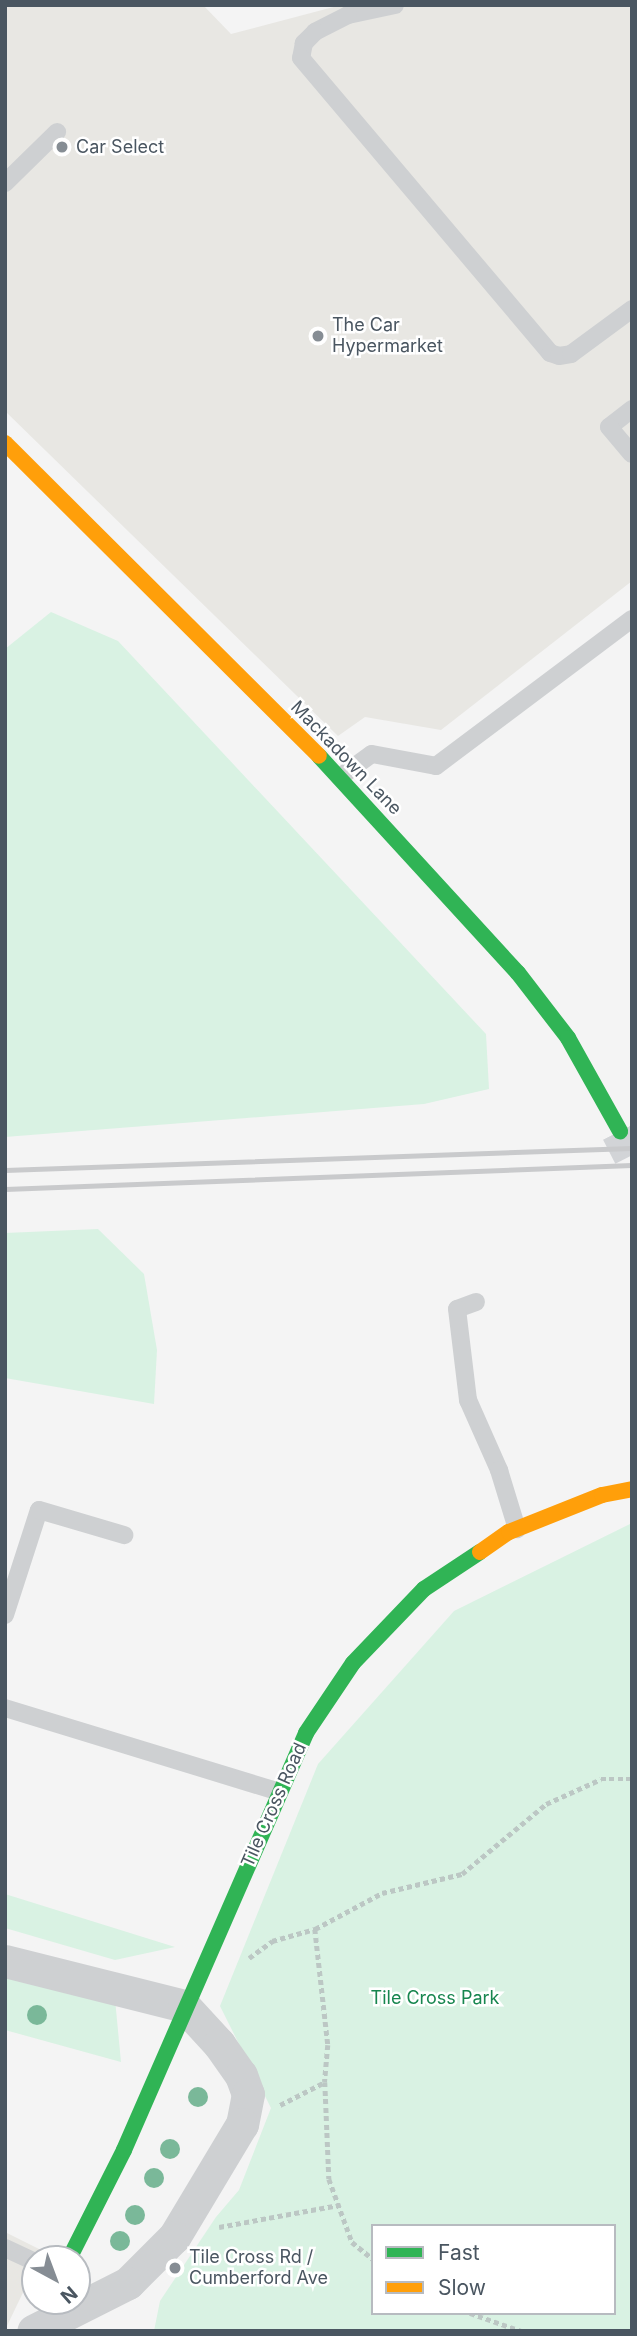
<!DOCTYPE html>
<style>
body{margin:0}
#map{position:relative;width:637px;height:2336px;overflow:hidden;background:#f4f4f4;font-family:Inter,sans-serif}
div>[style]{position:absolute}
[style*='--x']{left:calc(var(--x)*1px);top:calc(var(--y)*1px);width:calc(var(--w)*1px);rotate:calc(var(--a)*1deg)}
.commercial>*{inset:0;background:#e8e7e3}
.green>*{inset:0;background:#d9f2e3}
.secondary-tunnel>*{height:38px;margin-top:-19px;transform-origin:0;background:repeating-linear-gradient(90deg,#d2d4d7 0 38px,transparent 0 57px)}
.path>*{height:4.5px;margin-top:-2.25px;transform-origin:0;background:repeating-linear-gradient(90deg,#bcc7c4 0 5px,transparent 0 8.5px)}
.lane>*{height:18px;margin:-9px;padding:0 9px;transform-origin:9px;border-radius:9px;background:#ced0d2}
.street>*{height:33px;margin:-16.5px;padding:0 16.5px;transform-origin:16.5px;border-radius:16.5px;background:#ced0d2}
.fast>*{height:16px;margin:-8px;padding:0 8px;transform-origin:8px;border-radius:8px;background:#30b455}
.slow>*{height:16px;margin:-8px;padding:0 8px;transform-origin:8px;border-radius:8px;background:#ff9f0a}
.rail>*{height:5px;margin:-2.5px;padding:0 2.5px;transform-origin:2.5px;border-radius:2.5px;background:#c9cacc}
.trees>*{width:20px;height:20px;margin:-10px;border-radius:50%;background:#7ab899}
.dots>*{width:19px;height:19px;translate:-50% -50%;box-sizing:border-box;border:4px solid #fff;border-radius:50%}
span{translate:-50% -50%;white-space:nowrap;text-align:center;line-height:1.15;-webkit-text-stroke:5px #fff;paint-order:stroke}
.poi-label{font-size:18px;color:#4a5661}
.left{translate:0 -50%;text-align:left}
.street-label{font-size:18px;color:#4a5661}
.park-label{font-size:18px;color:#17864f}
.frame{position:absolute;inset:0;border:7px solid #4a5661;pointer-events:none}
.legend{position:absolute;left:371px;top:2224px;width:245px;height:91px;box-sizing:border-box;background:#fff;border:2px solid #b7bbc0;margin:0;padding:9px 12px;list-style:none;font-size:21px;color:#4a5661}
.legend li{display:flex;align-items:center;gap:14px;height:35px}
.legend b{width:35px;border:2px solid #b7bbc0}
.north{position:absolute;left:21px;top:2245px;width:70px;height:70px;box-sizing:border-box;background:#fff;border:2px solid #b7bbc0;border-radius:50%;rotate:139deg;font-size:19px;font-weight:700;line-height:28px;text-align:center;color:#4a5661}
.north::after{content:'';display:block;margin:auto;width:24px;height:32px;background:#868d94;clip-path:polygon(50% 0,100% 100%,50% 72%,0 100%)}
</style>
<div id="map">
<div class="commercial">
<div style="clip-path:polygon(5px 5px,203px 5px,231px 34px,341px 5px,632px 5px,632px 581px,441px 730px,365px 717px,338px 736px,5px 411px)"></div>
<div style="clip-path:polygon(5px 2232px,43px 2251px,5px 2330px)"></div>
</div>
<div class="green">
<div style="clip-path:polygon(51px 612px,118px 641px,486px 1034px,489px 1089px,424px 1104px,5px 1137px,5px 649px)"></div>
<div style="clip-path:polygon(98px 1229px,144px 1274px,157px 1350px,154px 1404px,5px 1378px,5px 1233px)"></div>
<div style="clip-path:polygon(evenodd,632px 1523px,632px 2331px,154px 2331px,160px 2301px,216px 2217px,239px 2190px,271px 2108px,220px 2006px,318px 1764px,454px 1611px,632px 1523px,373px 2226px,614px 2226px,614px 2313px,373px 2313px,373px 2226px)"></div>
<div style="clip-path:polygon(5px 1894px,175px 1947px,115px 1960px,5px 1928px)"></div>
<div style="clip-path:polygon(5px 1974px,115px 1999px,121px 2062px,5px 2030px)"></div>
</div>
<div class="secondary-tunnel">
<div style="--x:620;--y:1131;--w:27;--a:63"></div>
</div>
<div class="path">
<div style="--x:315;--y:1929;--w:76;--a:-28.2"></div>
<div style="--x:382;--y:1893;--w:82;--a:-13.4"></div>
<div style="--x:462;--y:1874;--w:109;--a:-39.8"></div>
<div style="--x:546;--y:1804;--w:60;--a:-24.4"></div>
<div style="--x:601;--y:1779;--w:31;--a:0"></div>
<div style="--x:249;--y:1958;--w:29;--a:-36"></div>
<div style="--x:272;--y:1941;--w:45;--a:-15.6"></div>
<div style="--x:315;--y:1929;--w:117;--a:83.6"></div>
<div style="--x:328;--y:2045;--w:37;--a:95"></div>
<div style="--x:325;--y:2082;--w:97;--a:87.6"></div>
<div style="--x:329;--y:2179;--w:67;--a:69.9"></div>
<div style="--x:352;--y:2242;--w:27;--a:39"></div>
<div style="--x:280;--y:2105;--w:51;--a:-27.1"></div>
<div style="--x:219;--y:2227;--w:122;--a:-10.4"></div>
<div style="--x:470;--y:2313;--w:54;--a:19.4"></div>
</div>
<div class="lane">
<div style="--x:395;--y:5;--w:48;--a:168"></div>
<div style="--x:348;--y:15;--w:37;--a:153"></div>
<div style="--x:315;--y:32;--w:16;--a:135"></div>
<div style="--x:304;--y:43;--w:15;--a:101"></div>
<div style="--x:301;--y:58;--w:386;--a:49.8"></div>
<div style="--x:550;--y:353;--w:9;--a:18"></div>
<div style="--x:559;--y:356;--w:12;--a:-9"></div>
<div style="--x:571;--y:354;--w:76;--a:-36.4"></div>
<div style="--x:5;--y:183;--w:73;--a:-44.4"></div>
<div style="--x:632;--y:409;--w:29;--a:142"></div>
<div style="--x:609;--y:427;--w:35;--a:50"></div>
<div style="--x:340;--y:777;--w:39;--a:-36"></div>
<div style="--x:372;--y:754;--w:65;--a:10.6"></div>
<div style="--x:436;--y:766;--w:245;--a:-36.9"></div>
<div style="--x:476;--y:1302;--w:20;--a:160"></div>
<div style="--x:457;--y:1309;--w:92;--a:83.1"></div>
<div style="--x:468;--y:1400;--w:77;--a:66.1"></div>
<div style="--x:499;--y:1470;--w:62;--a:73"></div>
<div style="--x:5;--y:1615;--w:110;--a:-72.1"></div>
<div style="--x:39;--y:1510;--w:89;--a:16.4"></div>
<div style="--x:5;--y:1708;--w:287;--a:17"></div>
<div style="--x:5;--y:2248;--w:33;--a:25"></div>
</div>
<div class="street">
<div style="--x:5;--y:1961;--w:185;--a:14.1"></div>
<div style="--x:184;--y:2006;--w:52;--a:47.4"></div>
<div style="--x:219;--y:2044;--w:38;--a:55"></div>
<div style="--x:241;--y:2075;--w:20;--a:70"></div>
<div style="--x:248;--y:2094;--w:31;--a:101"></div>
<div style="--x:242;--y:2124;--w:132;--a:121"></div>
<div style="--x:174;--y:2237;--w:65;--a:135"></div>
<div style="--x:128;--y:2283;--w:106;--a:153.2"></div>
</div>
<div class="fast">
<div style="--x:319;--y:756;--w:294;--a:47.5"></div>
<div style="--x:518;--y:973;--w:82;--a:52.4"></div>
<div style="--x:568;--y:1038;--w:107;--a:60.8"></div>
<div style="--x:69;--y:2259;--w:122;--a:-63.2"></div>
<div style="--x:124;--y:2150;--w:455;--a:-66.4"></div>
<div style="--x:306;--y:1733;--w:84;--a:-56.1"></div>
<div style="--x:353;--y:1663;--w:103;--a:-46.2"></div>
<div style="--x:424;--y:1589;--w:67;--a:-33.5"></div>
</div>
<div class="slow">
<div style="--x:5;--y:443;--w:443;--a:44.9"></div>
<div style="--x:480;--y:1552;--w:35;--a:-35"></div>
<div style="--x:509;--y:1532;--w:100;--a:-21.7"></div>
<div style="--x:602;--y:1495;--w:31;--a:-11"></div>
</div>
<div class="rail">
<div style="--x:5;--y:1170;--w:627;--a:-2.01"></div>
<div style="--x:5;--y:1189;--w:627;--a:-2.19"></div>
</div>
<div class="trees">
<div style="left:37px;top:2015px"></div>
<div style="left:198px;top:2097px"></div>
<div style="left:170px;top:2149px"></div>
<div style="left:154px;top:2178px"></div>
<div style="left:135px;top:2215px"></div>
<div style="left:120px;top:2241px"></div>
</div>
<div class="dots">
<div style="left:62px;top:147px;background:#868d94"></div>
<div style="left:318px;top:336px;background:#868d94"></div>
<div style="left:175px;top:2268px;background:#868d94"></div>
</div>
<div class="poi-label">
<span class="left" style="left:76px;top:147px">Car Select</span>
<span class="left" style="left:332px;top:336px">The Car<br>Hypermarket</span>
<span class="left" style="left:189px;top:2268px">Tile Cross Rd /<br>Cumberford Ave</span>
</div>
<div class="street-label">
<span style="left:346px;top:758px;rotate:46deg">Mackadown Lane</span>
<span style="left:274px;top:1805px;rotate:-66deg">Tile Cross Road</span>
</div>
<div class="park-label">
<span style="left:435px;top:1998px">Tile Cross Park</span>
</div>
<div class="frame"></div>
<ul class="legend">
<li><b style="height:9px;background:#30b455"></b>Fast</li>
<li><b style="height:9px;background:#ff9f0a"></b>Slow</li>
</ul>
<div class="north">N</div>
</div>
